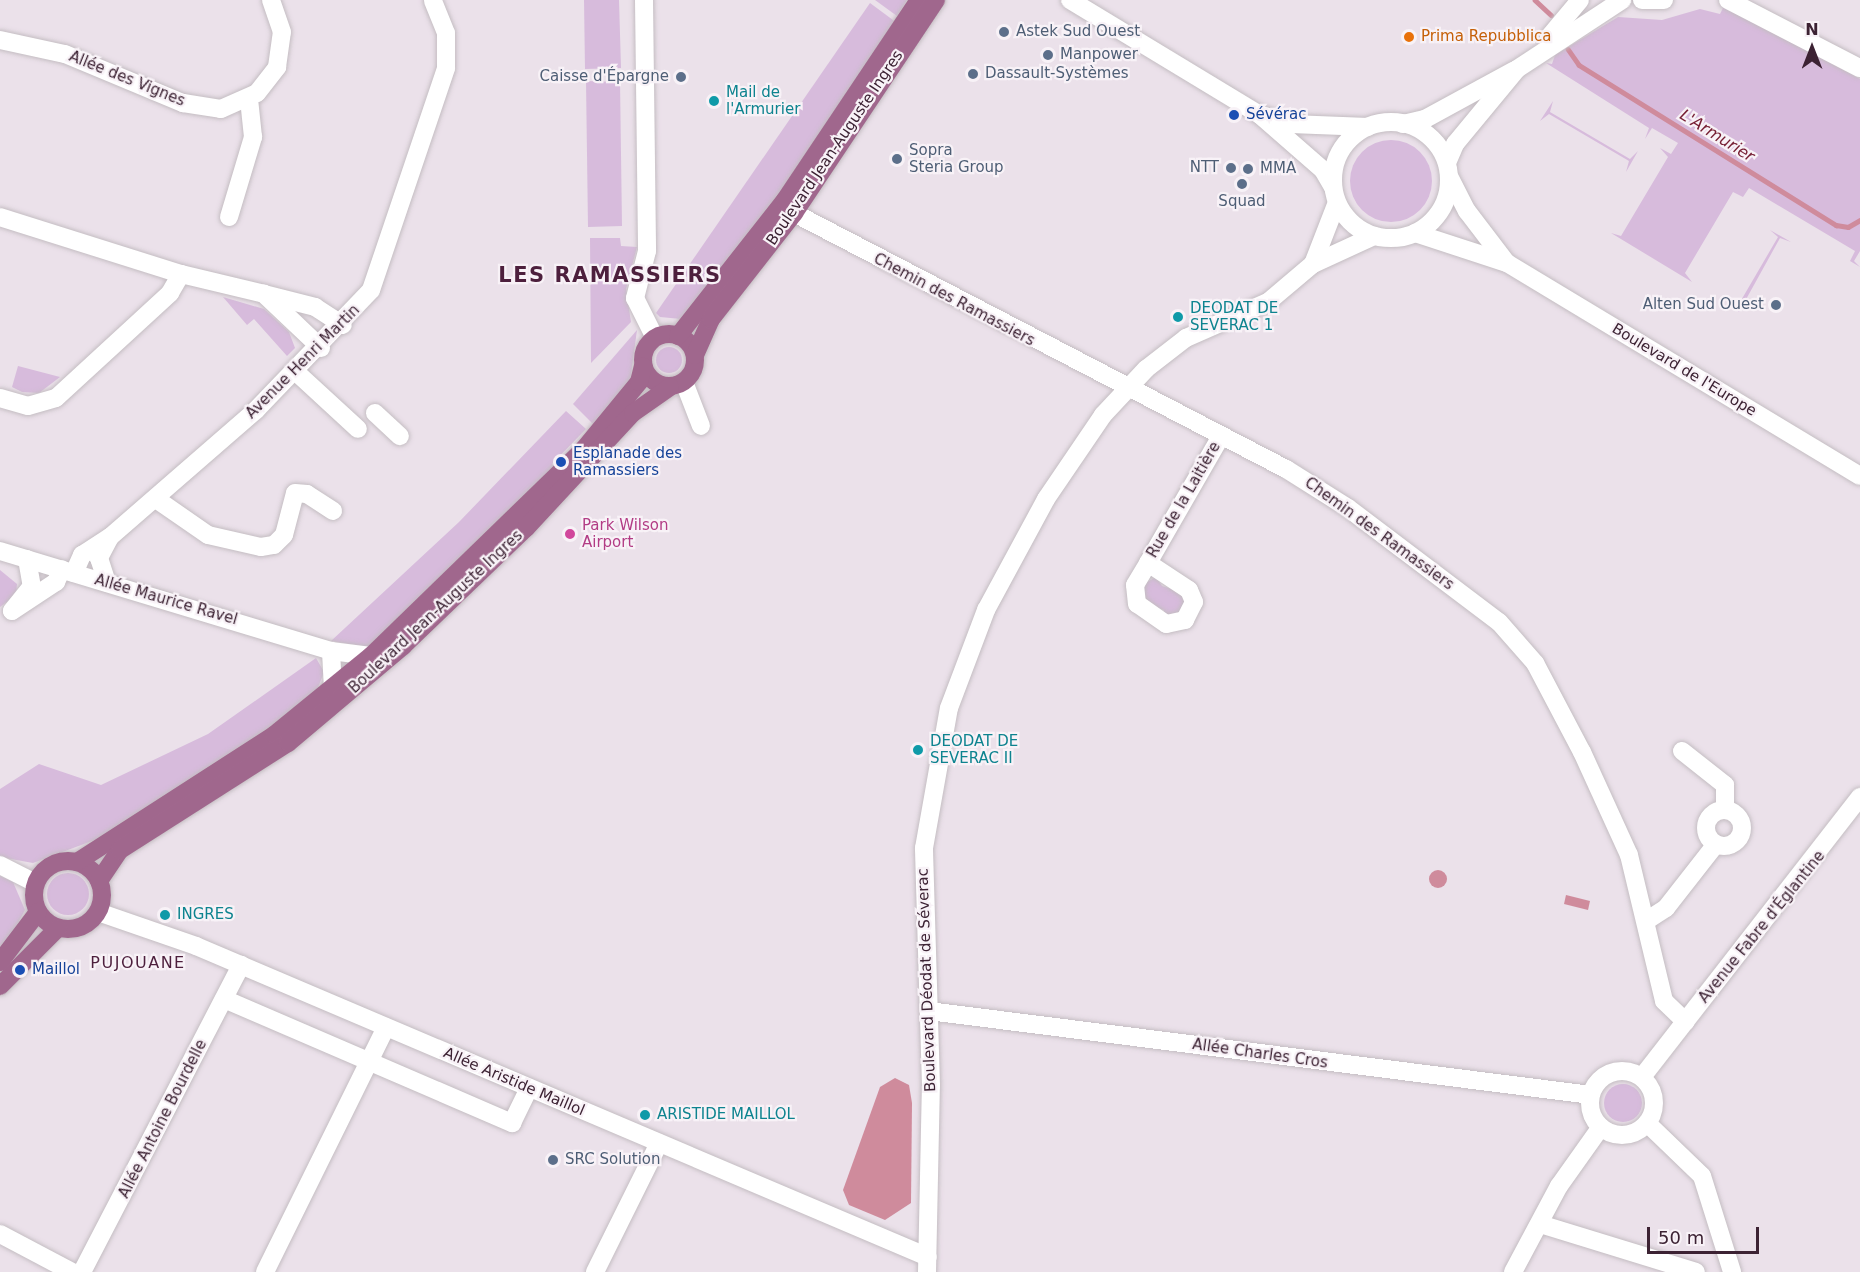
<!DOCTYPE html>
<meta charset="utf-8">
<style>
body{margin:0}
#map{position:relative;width:1860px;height:1272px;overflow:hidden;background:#ebe1ea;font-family:"DejaVu Sans",sans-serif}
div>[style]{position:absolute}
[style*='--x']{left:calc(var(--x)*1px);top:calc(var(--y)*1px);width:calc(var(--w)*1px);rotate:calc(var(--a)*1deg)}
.green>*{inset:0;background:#d7bbdc}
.round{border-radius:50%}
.water>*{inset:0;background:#cf8b9c}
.stream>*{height:4.5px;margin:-2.25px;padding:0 2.25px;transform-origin:2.25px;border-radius:2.25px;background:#cf8b9c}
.roads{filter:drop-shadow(0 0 2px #c4bdc2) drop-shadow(0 0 2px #c4bdc2)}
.minor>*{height:18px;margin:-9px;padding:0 9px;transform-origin:9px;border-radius:9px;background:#fff}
.minor>.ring{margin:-9px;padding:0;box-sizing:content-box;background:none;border:18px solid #fff;border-radius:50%}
.major>*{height:18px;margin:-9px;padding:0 9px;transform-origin:9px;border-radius:9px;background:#a0678d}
.major>.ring{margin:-9px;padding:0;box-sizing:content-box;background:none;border:18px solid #a0678d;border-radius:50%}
.dots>*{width:16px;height:16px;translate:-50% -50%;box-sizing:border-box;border:3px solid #f8f2f7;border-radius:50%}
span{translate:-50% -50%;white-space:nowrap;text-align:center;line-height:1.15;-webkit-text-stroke:4.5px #f8f2f7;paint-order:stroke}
.service-label{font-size:15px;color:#4e5e75}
.left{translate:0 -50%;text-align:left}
.right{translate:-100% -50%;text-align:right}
.food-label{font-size:15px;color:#c56008}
.street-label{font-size:15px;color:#3c2233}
.culture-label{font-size:15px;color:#0d838f}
.transit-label{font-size:15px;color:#164399}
.hotel-label{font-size:15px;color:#b23c85}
.water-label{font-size:16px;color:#761e33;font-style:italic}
.neighbourhood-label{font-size:16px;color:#4d1f3d;letter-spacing:1.5px}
.district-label{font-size:21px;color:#4d1f3d;font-weight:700;letter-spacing:1.5px}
.north{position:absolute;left:1782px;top:18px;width:60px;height:60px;-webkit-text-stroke:4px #f8f2f7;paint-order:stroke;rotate:0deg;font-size:16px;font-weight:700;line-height:24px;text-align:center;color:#3c2233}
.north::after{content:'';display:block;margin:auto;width:21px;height:27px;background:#3c2233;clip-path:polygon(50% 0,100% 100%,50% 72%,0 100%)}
.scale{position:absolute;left:1647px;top:1227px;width:112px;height:27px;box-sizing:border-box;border:3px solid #3c2233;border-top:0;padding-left:8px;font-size:18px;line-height:21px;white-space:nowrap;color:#3c2233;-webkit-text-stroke:4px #f8f2f7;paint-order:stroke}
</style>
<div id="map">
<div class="green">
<div style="clip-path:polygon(584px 0,619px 0,621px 68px,585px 69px)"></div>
<div style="clip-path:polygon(875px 0,907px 0,897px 16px)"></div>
<div style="clip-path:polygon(870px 3px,897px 23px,783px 193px,681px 319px,660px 317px,656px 313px)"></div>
<div style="clip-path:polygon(1724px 6px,1860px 79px,1860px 251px,1854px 261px,1860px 267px,1850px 261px,1855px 251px,1749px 188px,1743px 197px,1733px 192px,1685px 273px,1692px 282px,1611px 233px,1621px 236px,1668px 157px,1660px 148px,1671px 154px,1678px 143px,1652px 128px,1645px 139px,1649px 128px,1546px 63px,1552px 64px,1555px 55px,1618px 17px,1662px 20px,1700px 9px,1720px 14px)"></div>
<div style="clip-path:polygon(586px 81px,620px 82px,622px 226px,588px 227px)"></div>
<div style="clip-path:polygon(1553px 101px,1550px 112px,1630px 159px,1638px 151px,1626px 172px,1629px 161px,1549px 114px,1540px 121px)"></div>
<div class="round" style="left:1350px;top:140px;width:82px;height:82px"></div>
<div style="clip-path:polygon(1770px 230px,1791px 242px,1780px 238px,1739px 312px,1736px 309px,1778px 237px)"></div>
<div style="clip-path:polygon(590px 238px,620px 238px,621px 246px,637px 247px,626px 289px,631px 322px,591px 363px)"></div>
<div style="clip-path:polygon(223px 297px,264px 309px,289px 332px,295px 348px,287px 356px,254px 319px,247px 325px)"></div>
<div style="clip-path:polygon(637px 330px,630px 382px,594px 425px,573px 404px)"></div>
<div class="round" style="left:656px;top:347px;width:26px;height:26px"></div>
<div style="clip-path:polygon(18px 366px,60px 377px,39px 393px,22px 392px,12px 387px)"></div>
<div style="clip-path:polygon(566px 411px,586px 429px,552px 464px,556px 468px,368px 647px,331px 641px,459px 522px)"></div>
<div style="clip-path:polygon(0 570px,17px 584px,16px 595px,0 607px)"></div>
<div style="clip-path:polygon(1156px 577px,1162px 586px,1184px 593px,1186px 611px,1164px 617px,1164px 610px,1145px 603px,1142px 585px)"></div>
<div style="clip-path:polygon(316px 658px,324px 672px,314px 698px,108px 835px,33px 863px,0 857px,0 789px,39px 764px,101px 785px,208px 734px)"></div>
<div class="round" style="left:47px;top:873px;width:42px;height:42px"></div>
<div style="clip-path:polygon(0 876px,13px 882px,25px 910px,0 956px)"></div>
<div class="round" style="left:1604px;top:1084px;width:38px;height:38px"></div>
</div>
<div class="water">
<div class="round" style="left:1429px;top:870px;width:18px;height:18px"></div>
<div style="clip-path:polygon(1566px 895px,1590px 901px,1588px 910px,1564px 904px)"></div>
<div style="clip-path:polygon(895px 1078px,909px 1085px,912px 1103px,911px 1203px,885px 1220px,849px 1205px,843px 1190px,880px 1087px)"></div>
</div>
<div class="stream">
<div style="--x:1535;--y:0;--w:22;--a:43"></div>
<div style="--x:1568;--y:49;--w:19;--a:55"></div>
<div style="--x:1579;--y:65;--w:303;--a:31.9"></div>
<div style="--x:1836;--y:225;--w:12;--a:9"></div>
<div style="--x:1848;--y:227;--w:14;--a:-30"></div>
</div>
<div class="roads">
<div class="minor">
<div style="--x:644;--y:0;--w:251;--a:89.3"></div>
<div style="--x:647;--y:251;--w:49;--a:104.3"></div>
<div style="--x:635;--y:298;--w:45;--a:63.4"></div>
<div style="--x:1070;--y:0;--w:222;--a:31.2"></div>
<div style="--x:1260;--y:115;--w:84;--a:41.1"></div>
<div style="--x:1323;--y:170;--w:20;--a:60"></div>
<div style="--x:1642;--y:0;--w:22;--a:0"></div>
<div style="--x:1728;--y:0;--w:148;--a:27.3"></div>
<div style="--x:1549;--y:37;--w:48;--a:-50"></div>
<div style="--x:0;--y:40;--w:66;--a:12.2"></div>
<div style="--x:65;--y:54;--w:128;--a:22.6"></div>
<div style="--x:183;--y:103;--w:38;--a:9"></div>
<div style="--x:221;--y:109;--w:39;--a:-24"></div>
<div style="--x:257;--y:93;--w:33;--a:-52"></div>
<div style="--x:277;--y:67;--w:35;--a:-82"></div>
<div style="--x:282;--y:32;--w:34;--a:-109"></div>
<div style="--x:1265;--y:116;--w:27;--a:17"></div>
<div style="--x:1291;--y:124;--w:77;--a:2.2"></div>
<div class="ring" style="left:1333px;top:122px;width:98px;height:98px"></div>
<div style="--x:1403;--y:124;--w:23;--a:-13"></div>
<div style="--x:1425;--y:119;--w:100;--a:-28.6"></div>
<div style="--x:1447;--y:163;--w:21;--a:-67"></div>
<div style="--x:1455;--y:144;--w:97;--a:-50.4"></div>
<div style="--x:1517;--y:69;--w:126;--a:-33.3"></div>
<div style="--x:1450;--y:178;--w:37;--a:63"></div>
<div style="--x:1467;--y:211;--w:64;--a:52.6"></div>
<div style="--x:794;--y:213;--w:555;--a:27.49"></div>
<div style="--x:1286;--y:469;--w:73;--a:32.2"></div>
<div style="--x:1348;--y:508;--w:189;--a:37.1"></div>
<div style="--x:1499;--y:622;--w:55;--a:48.7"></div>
<div style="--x:1535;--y:663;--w:101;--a:62.2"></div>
<div style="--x:1582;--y:752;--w:113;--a:65.5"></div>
<div style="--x:1629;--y:855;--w:150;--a:76.5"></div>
<div style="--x:1664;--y:1001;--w:30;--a:44"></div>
<div style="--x:0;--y:217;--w:190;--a:17.5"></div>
<div style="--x:229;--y:217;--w:84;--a:-73.3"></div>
<div style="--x:253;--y:137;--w:38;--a:-96"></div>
<div style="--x:1415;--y:233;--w:97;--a:18.1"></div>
<div style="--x:1507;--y:263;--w:412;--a:31.1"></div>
<div style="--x:1313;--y:264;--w:66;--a:-68.8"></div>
<div style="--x:321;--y:348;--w:79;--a:-136.5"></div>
<div style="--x:264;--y:294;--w:53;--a:14.3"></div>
<div style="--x:315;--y:307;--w:33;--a:33"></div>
<div style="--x:296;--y:372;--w:84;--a:42.6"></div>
<div style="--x:684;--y:382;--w:47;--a:68.9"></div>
<div style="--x:0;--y:398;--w:29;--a:16"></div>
<div style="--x:28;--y:406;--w:29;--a:-16"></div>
<div style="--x:56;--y:398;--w:155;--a:-42.6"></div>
<div style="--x:170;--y:293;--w:22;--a:-60"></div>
<div style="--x:181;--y:274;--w:85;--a:13.5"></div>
<div style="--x:375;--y:413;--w:34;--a:43"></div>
<div style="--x:156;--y:499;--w:63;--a:34.7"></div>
<div style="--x:208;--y:535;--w:54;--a:12.8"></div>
<div style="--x:261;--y:547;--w:13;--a:-9"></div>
<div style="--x:274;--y:545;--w:14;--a:-45"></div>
<div style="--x:284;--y:535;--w:43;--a:-75.3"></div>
<div style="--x:295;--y:493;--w:12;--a:5"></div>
<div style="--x:307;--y:494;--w:31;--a:33"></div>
<div style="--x:110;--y:537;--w:194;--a:-41"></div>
<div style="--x:256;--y:410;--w:166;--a:-46.2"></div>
<div style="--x:371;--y:290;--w:234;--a:-71.3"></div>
<div style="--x:446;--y:68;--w:35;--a:-90"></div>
<div style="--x:446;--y:33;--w:35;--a:-112"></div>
<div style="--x:0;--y:551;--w:346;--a:16.8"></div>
<div style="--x:331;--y:651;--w:40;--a:7.1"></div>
<div style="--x:27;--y:559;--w:27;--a:80"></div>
<div style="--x:32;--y:586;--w:32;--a:129"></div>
<div style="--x:12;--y:611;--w:53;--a:-33.4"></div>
<div style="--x:56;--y:582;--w:14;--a:-65"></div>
<div style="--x:1148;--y:563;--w:49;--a:33.4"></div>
<div style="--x:1189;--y:590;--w:13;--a:67"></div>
<div style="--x:1194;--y:602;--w:20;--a:117"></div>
<div style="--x:1185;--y:620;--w:19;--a:168"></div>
<div style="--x:1166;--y:624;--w:35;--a:-145"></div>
<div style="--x:1137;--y:604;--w:19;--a:-96"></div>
<div style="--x:1135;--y:585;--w:26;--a:-59"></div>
<div style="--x:1148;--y:563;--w:146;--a:-60.1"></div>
<div style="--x:74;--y:573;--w:20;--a:-66"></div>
<div style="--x:82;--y:555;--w:33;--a:-33"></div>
<div style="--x:110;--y:537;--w:24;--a:118"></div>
<div style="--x:99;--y:558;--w:26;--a:72"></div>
<div style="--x:331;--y:651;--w:37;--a:87"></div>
<div style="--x:1682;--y:751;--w:55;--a:38.3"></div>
<div style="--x:1725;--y:785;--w:24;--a:90"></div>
<div class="ring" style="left:1706px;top:810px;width:18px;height:18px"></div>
<div style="--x:0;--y:865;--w:39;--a:27"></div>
<div style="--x:98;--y:912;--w:104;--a:19.1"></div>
<div style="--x:196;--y:946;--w:795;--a:23.02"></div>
<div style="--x:1646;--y:921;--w:24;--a:-33"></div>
<div style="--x:1666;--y:908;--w:81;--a:-52"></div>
<div style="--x:224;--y:999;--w:314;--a:23.3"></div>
<div style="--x:512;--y:1123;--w:39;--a:-64"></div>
<div style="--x:929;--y:1011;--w:667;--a:7.23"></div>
<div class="ring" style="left:1590px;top:1071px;width:46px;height:46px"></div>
<div style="--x:1642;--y:1077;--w:355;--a:-52.1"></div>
<div style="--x:1647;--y:1123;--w:76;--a:43.9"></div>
<div style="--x:1702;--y:1176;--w:101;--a:72.6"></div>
<div style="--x:1540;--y:1224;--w:163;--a:17.1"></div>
<div style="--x:0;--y:1234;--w:81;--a:27.8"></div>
<div style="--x:82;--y:1272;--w:346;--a:-62.6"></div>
<div style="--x:265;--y:1272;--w:273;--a:-63.7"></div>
<div style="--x:595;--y:1272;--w:144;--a:-63.6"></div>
<div style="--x:927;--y:1272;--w:186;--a:-88.8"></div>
<div style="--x:931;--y:1086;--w:238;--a:-91.7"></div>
<div style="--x:924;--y:848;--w:142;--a:-79.9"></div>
<div style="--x:949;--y:708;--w:105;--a:-69.3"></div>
<div style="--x:986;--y:610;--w:126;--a:-61.6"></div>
<div style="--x:1046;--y:499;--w:102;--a:-55.8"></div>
<div style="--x:1103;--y:415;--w:63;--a:-46.9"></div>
<div style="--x:1146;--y:369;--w:51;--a:-37.8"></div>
<div style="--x:1186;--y:338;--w:90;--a:-23.7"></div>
<div style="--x:1268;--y:302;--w:59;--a:-40.2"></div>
<div style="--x:1313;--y:264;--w:67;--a:-24.7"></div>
<div style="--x:1513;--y:1272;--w:98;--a:-61.9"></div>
<div style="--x:1559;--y:1186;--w:72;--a:-54.6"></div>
</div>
<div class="major">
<div class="ring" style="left:643px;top:334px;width:34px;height:34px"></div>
<div style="--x:678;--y:336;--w:173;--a:-51.8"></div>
<div style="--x:785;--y:200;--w:241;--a:-56.2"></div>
<div style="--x:695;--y:355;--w:39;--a:-66"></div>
<div style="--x:711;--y:319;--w:135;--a:-51.9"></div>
<div style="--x:794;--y:213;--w:256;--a:-56.3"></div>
<div class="ring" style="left:34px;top:861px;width:50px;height:50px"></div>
<div style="--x:77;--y:862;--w:234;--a:-32.8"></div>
<div style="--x:274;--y:735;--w:125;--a:-39.2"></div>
<div style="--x:371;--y:656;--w:297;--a:-44.2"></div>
<div style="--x:584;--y:449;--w:87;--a:-50.6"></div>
<div style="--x:639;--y:382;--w:16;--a:-76"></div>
<div style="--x:99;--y:881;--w:37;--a:-56"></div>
<div style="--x:120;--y:850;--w:199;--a:-32.5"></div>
<div style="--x:288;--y:743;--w:150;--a:-40.1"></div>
<div style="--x:403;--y:646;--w:170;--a:-43.8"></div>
<div style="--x:526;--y:528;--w:157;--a:-47.1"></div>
<div style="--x:633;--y:413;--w:45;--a:-35.1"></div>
<div style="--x:0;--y:962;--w:63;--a:-52.8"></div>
<div style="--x:0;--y:986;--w:82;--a:-45"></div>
</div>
</div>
<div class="dots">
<div style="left:1004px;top:32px;background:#5c6f8a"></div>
<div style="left:1409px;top:37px;background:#e8710a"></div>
<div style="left:1048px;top:55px;background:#5c6f8a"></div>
<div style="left:973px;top:74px;background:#5c6f8a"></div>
<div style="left:681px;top:77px;background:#5c6f8a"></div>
<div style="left:714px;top:101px;background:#0f9aa8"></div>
<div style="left:1234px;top:115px;background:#1a4fb4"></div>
<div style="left:897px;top:159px;background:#5c6f8a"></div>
<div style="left:1231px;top:168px;background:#5c6f8a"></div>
<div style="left:1248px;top:169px;background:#5c6f8a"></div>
<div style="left:1242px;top:184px;background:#5c6f8a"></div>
<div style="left:1776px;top:305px;background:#5c6f8a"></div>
<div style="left:1178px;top:317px;background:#0f9aa8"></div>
<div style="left:561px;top:462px;background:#1a4fb4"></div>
<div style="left:570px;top:534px;background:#d1479c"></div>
<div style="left:918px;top:750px;background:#0f9aa8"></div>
<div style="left:165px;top:915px;background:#0f9aa8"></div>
<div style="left:20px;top:970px;background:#1a4fb4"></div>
<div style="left:645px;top:1115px;background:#0f9aa8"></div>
<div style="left:553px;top:1160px;background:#5c6f8a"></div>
</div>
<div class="service-label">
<span class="left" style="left:1016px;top:32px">Astek Sud Ouest</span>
<span class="left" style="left:1060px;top:55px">Manpower</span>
<span class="left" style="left:985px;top:74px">Dassault-Systèmes</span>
<span class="right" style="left:669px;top:77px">Caisse d'Épargne</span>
<span class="left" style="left:909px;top:159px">Sopra<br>Steria Group</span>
<span class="right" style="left:1219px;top:168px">NTT</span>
<span class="left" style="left:1260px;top:169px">MMA</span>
<span style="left:1242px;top:202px">Squad</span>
<span class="right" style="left:1764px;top:305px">Alten Sud Ouest</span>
<span class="left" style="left:565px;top:1160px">SRC Solution</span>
</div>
<div class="food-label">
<span class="left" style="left:1421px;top:37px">Prima Repubblica</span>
</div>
<div class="street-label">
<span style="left:127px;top:79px;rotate:22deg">Allée des Vignes</span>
<span style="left:835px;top:148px;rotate:-56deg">Boulevard Jean-Auguste Ingres</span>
<span style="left:954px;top:300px;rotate:28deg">Chemin des Ramassiers</span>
<span style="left:303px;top:362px;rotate:-45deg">Avenue Henri Martin</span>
<span style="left:1684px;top:370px;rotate:31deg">Boulevard de l'Europe</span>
<span style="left:1184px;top:500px;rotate:-60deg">Rue de la Laitière</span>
<span style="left:1379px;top:534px;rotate:36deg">Chemin des Ramassiers</span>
<span style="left:166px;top:600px;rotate:16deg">Allée Maurice Ravel</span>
<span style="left:436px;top:612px;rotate:-43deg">Boulevard Jean-Auguste Ingres</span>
<span style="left:1762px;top:927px;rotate:-51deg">Avenue Fabre d'Églantine</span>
<span style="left:927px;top:980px;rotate:-92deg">Boulevard Déodat de Séverac</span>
<span style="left:1260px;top:1054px;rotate:8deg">Allée Charles Cros</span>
<span style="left:514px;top:1082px;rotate:23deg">Allée Aristide Maillol</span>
<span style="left:163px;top:1119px;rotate:-63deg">Allée Antoine Bourdelle</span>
</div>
<div class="culture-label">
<span class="left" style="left:726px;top:101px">Mail de<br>l'Armurier</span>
<span class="left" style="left:1190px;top:317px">DEODAT DE<br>SEVERAC 1</span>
<span class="left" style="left:930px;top:750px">DEODAT DE<br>SEVERAC II</span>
<span class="left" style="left:177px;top:915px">INGRES</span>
<span class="left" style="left:657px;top:1115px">ARISTIDE MAILLOL</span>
</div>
<div class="transit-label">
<span class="left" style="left:1246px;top:115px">Sévérac</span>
<span class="left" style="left:573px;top:462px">Esplanade des<br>Ramassiers</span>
<span class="left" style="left:32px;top:970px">Maillol</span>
</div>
<div class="hotel-label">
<span class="left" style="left:582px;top:534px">Park Wilson<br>Airport</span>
</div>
<div class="water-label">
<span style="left:1717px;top:136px;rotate:32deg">L'Armurier</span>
</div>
<div class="neighbourhood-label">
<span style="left:138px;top:963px">PUJOUANE</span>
</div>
<div class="district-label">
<span style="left:610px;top:275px">LES RAMASSIERS</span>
</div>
<div class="north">N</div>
<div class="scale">50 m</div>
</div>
